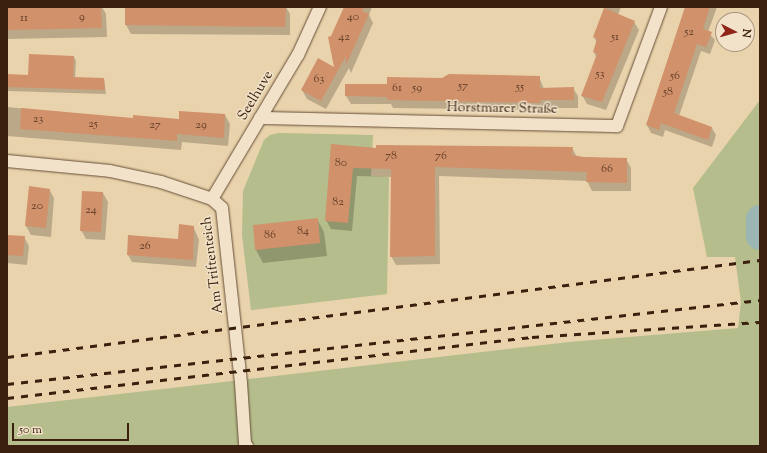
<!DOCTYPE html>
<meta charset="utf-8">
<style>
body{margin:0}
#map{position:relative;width:767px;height:453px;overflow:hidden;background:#e9d3ac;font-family:"Sorts Mill Goudy",serif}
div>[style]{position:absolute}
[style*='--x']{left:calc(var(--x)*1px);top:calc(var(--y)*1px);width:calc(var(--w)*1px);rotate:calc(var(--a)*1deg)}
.green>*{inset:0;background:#b4bd8b}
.shadow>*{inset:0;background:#0003}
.river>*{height:28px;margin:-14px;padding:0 14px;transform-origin:14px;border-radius:14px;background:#9bb6b3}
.building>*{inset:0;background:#d1916b}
.roads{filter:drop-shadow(0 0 1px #664d36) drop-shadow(0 0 1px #664d36)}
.minor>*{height:12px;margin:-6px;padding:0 6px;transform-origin:6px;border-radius:6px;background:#f1e2c9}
.rail>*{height:3px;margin-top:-1.5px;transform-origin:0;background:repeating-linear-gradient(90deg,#3b200f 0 7px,transparent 0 14px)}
span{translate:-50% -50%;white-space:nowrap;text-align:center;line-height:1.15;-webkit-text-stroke:3px #f1e2c9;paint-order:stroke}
.number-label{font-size:12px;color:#603c26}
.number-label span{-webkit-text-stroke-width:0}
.street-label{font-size:14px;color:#3b200f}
.frame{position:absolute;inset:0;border:8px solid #3b200f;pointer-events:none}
.north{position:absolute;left:715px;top:12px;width:40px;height:40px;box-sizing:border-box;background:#f1e2c9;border:1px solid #a8947f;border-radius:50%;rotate:96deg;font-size:11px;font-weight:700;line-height:16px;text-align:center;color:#3b200f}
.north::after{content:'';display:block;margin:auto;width:14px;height:18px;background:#8f2418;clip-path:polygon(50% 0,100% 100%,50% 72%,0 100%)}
.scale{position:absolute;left:12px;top:423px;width:117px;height:18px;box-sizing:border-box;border:2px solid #3b200f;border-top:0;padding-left:5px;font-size:12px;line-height:14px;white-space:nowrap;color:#3b200f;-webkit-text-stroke:3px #f1e2c9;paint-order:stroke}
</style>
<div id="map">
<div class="green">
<div style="clip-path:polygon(760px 100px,760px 446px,7px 446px,7px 407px,569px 342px,738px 328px,741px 302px,735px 257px,707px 257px,693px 188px)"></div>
<div style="clip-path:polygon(279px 133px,373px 135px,371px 176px,389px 177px,387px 294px,251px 310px,242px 235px,243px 191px,264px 140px,270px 135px)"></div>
</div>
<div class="shadow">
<div style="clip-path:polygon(7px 7px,102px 7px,106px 14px,107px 37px,7px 39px)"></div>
<div style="clip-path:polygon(126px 7px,286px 7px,290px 14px,290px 35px,131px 34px,126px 25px)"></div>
<div style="clip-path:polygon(345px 7px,372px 7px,369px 15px,373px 23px,351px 73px,349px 68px,326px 109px,307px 99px,302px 90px,336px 69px,332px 37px)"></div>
<div style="clip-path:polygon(603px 7px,621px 7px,618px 15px,634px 22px,639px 30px,606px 110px,587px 104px,582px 95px,596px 57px,594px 52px,597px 43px,594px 37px,605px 8px)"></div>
<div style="clip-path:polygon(687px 7px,717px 7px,708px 32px,715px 40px,710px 54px,701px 51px,679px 116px,712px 128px,716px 135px,712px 147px,665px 130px,663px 137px,651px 133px,647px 125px)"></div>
<div style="clip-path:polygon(74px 57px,76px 61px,75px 78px,104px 79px,106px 94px,7px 91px,7px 75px,29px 76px)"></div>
<div style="clip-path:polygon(539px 77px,544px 89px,573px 88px,578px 96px,578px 108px,544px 108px,544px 110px,393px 108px,391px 104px,351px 104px,346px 96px,346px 85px,388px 85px,442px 79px)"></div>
<div style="clip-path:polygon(7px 107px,134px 119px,180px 120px,225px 115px,230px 124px,228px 146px,182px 142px,181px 150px,7px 136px)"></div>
<div style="clip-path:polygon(332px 145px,377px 149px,572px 148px,577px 157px,626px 159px,631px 168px,631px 191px,592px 191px,587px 181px,439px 176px,440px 264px,396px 265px,391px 256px,391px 177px,357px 176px,352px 231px,331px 229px,326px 220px)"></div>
<div style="clip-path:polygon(30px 188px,49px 189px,54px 198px,51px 237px,31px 235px,26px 226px)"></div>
<div style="clip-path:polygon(103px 193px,108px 202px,105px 240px,86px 239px,81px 230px)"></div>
<div style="clip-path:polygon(317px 219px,324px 232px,327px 256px,263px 263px,256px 250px)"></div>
<div style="clip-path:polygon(193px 226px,199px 240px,196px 267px,132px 262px,128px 255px,179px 240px)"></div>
<div style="clip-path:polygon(7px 236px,24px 237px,29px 246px,27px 265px,7px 263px)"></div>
</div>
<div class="river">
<div style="--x:760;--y:219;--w:17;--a:90"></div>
</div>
<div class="building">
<div style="clip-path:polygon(7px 7px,101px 7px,102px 28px,7px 30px)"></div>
<div style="clip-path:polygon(125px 7px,286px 7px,285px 27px,125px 25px)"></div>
<div style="clip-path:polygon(344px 7px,364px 7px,362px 11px,369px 14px,346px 65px,346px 56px,321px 101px,301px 90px,318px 58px,334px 67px,328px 37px,331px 36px)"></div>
<div style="clip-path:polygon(685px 7px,710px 7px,703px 29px,712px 32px,706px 47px,697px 44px,674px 113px,712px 127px,708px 140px,661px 123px,659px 130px,646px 125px)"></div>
<div style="clip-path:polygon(604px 8px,635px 21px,602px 102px,581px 96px,597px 54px,593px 52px,597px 39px,593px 37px)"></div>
<div style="clip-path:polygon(29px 54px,74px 56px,73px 77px,104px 78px,105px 90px,7px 87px,7px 74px,28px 75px)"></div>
<div style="clip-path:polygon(449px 74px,540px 76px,540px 88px,574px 87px,574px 100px,540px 100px,540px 103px,387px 100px,387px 97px,345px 96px,345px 84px,387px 84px,387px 77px,442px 78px)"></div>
<div style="clip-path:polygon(21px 108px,133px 118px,133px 115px,179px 119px,179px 111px,225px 114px,224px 138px,177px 134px,177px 141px,20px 129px)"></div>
<div style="clip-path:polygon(331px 144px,376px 148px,376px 145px,573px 147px,572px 155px,584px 157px,627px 158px,627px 183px,586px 182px,587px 172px,435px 167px,435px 256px,390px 257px,391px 169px,353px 168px,348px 223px,325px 221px)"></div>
<div style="clip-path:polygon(29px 186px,50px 189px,46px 228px,25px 226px)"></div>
<div style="clip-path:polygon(82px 191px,103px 192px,101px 232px,80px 231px)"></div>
<div style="clip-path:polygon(318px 218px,320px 243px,255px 250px,253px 225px)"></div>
<div style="clip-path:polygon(179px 224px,194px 226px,193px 260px,127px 255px,128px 235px,178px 239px)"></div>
<div style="clip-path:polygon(7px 235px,25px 236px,23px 256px,7px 255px)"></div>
</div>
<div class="roads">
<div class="minor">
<div style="--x:260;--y:118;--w:357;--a:1.3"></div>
<div style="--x:617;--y:126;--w:127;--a:-69.7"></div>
<div style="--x:7;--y:161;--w:103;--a:5.5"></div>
<div style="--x:110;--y:171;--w:52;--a:12.2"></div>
<div style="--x:161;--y:182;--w:54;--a:18.4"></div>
<div style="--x:212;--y:199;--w:13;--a:42"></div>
<div style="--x:222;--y:208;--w:176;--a:83.8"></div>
<div style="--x:241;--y:383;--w:61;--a:86.2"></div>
<div style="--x:245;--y:444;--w:3;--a:45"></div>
<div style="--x:212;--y:199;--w:168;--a:-59.2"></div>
<div style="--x:298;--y:55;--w:53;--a:-65.4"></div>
</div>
</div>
<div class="rail">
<div style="--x:7;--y:357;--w:759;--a:-7.34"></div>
<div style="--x:7;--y:384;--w:758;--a:-6.37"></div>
<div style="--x:7;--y:398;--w:529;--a:-6.63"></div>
<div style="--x:532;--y:337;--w:228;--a:-3.8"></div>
</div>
<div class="number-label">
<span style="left:82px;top:18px">9</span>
<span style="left:353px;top:18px">40</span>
<span style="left:24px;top:19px">11</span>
<span style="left:689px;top:33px">52</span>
<span style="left:344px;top:38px">42</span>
<span style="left:615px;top:38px">51</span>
<span style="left:600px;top:75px">53</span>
<span style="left:675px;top:77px">56</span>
<span style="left:319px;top:80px">63</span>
<span style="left:463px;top:87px">57</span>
<span style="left:520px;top:88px">55</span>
<span style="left:397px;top:89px">61</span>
<span style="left:417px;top:89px">59</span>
<span style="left:668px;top:93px">58</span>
<span style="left:38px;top:120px">23</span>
<span style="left:93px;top:125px">25</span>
<span style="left:155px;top:126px">27</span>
<span style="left:201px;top:126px">29</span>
<span style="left:391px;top:157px">78</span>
<span style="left:441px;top:157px">76</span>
<span style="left:341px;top:164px">80</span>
<span style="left:607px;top:170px">66</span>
<span style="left:338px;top:203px">82</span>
<span style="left:37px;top:207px">20</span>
<span style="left:91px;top:211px">24</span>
<span style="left:303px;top:232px">84</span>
<span style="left:270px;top:236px">86</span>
<span style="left:145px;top:247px">26</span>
</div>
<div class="street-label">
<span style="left:256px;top:96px;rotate:-59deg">Seelhuve</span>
<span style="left:502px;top:109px;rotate:1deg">Horstmarer Straße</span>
<span style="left:213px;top:265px;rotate:-97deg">Am Triftenteich</span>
</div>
<div class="frame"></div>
<div class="north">N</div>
<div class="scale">50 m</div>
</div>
